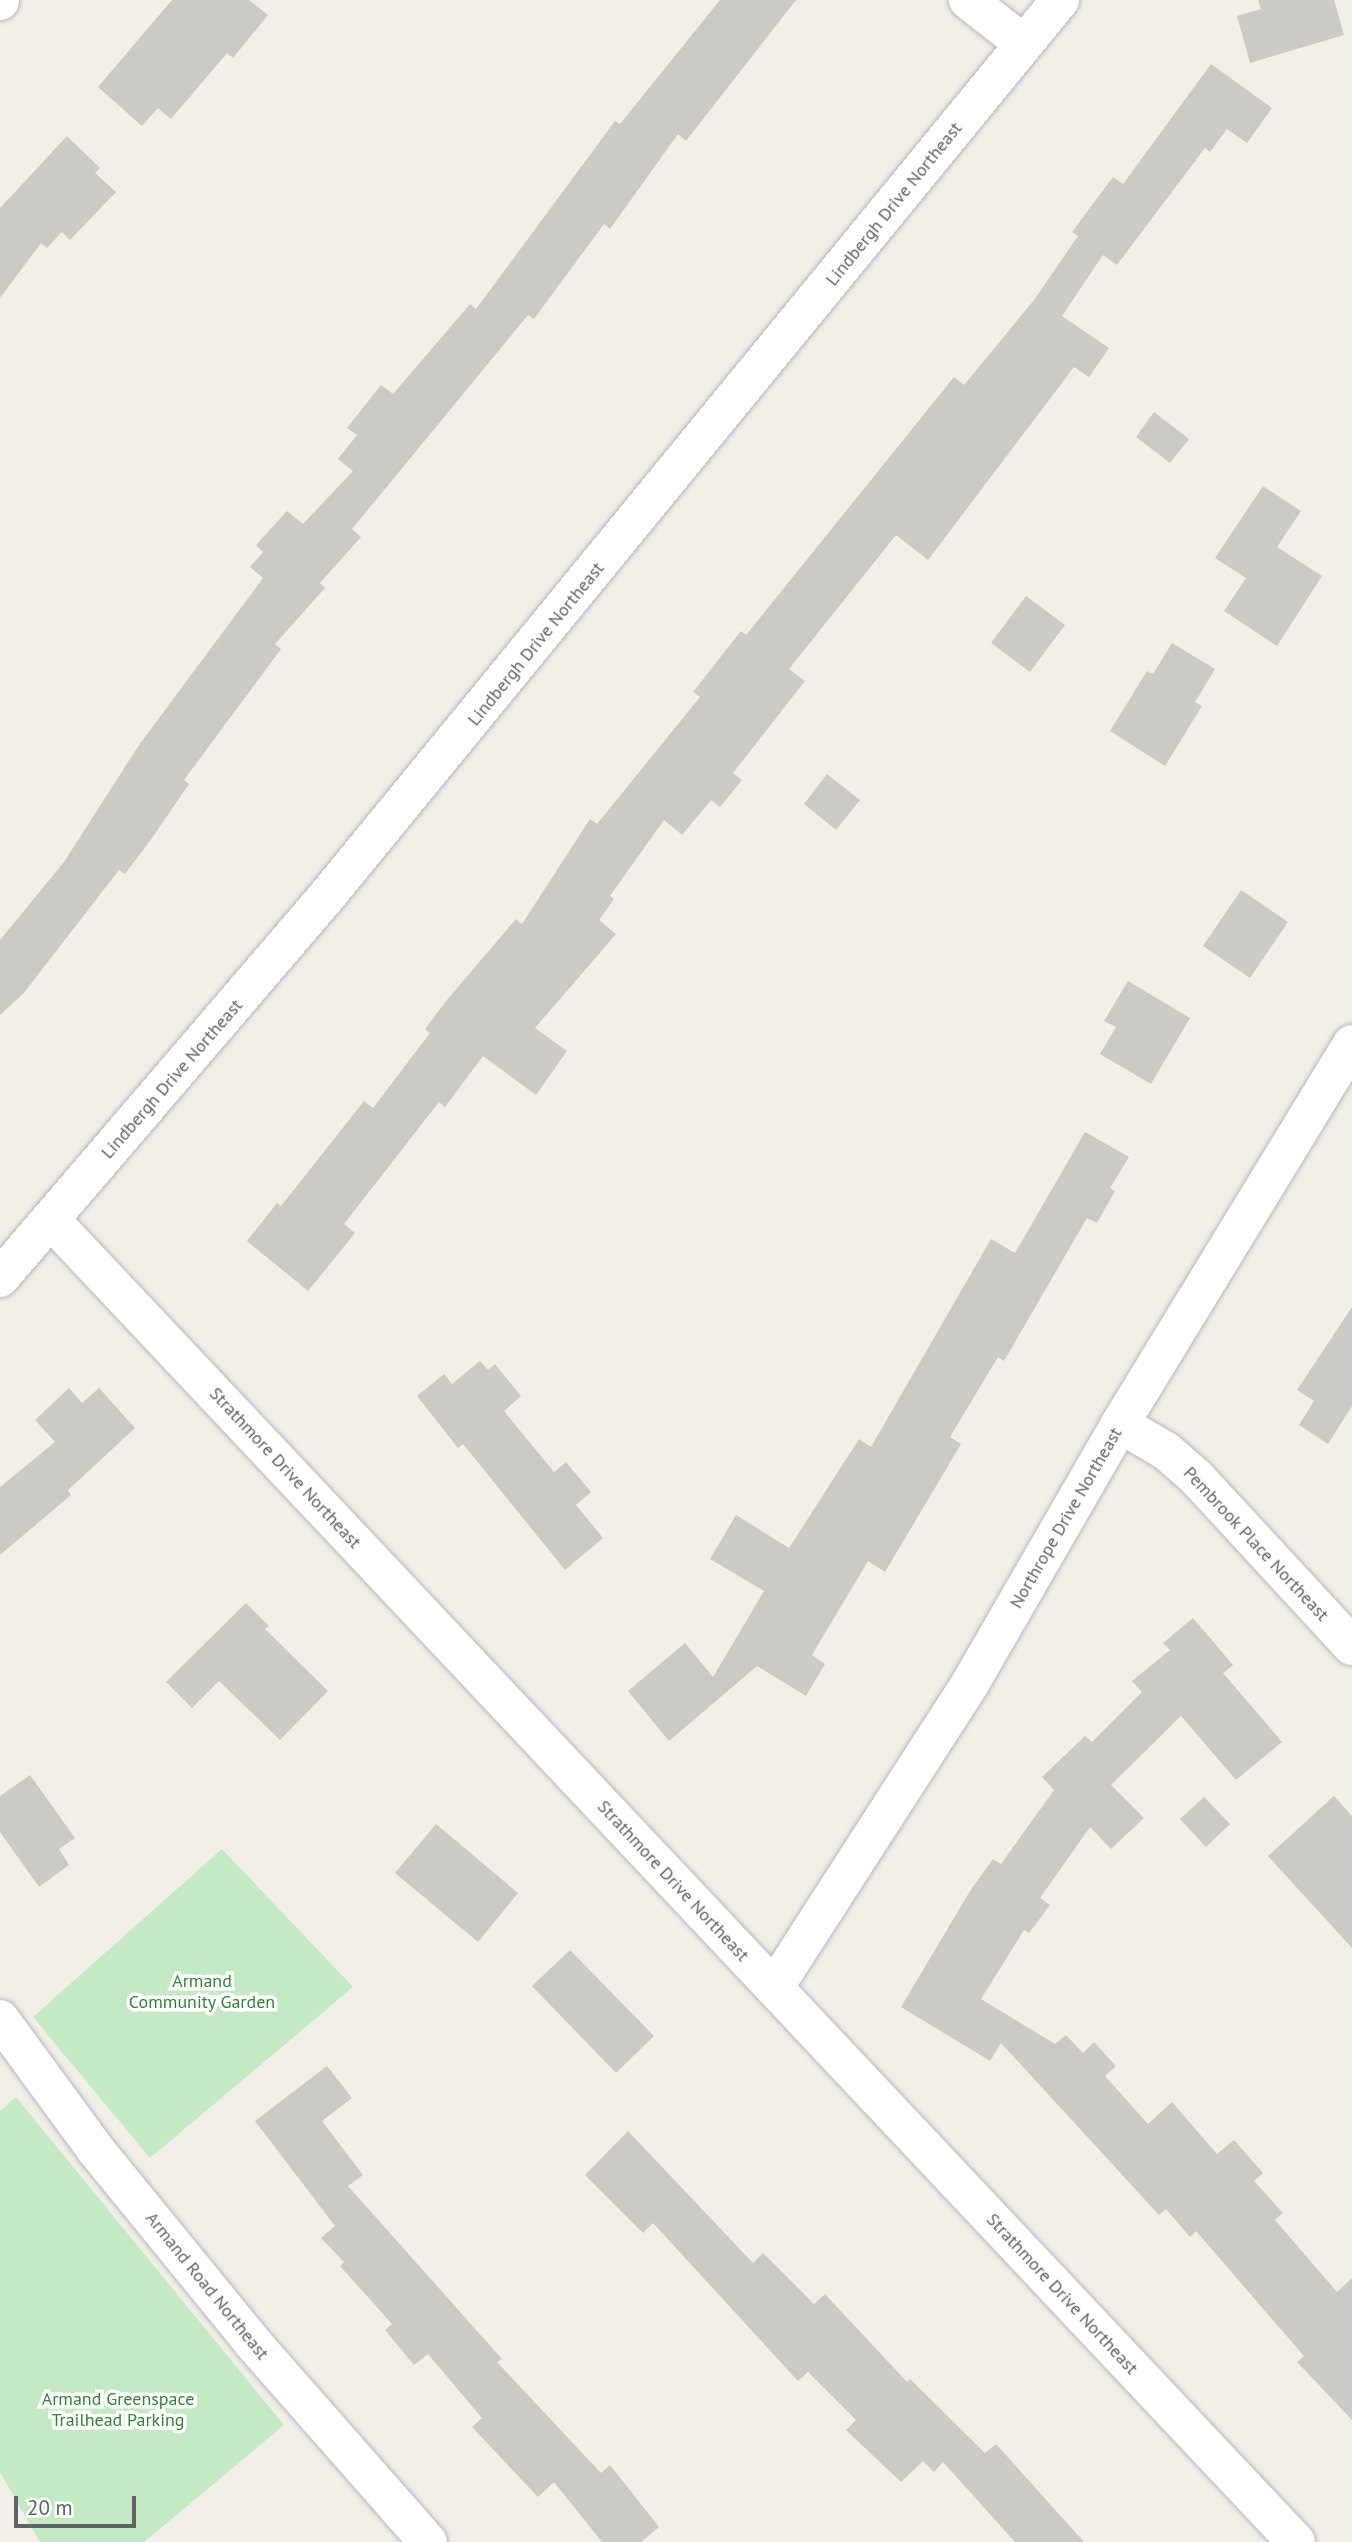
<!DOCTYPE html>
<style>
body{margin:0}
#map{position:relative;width:1352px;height:2542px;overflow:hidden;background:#f1efe8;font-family:"PT Sans",sans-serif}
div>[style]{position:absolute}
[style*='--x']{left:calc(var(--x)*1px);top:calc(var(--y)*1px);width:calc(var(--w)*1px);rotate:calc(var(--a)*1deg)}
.green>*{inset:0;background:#c5e8c5}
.building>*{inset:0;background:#cccac5}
.roads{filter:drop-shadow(0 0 2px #b5b8bc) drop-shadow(0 0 2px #b5b8bc)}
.minor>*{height:38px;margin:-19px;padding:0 19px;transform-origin:19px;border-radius:19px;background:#fff}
.secondary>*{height:38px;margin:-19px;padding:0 19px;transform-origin:19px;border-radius:19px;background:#fff}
span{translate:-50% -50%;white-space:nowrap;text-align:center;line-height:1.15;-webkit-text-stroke:7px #fff;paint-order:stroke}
.street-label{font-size:18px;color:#5f6368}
.park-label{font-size:18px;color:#348238}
.scale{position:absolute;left:14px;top:2496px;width:122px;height:32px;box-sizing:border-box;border:4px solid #5f6368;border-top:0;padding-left:9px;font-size:21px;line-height:24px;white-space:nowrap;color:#5f6368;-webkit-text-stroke:5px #fff;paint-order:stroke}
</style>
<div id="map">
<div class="green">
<div style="clip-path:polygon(222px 1849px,353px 1987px,150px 2158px,33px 2017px)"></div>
<div style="clip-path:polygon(16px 2097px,284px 2425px,144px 2542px,40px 2542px,0 2472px,0 2111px)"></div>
</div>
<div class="building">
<div style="clip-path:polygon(172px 0,249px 0,268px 15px,233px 58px,227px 53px,171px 119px,158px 108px,142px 126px,98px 87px)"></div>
<div style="clip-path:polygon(720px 0,796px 0,686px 141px,678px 134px,610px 229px,604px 224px,534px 319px,528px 315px,352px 529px,361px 537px,320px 583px,325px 588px,275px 644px,281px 649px,184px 780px,189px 784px,152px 838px,125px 874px,119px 870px,23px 994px,0 1015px,0 940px,64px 862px,139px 745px,263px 578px,250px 567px,263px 552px,256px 545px,287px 511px,303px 524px,353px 471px,338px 459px,357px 435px,347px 428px,381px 385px,393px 394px,470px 304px,476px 309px,615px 121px,620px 124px)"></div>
<div style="clip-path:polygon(1258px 0,1334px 0,1344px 35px,1250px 63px,1237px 16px,1261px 9px)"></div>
<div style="clip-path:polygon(1211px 64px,1272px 108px,1247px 143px,1227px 129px,1210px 152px,1205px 148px,1117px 265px,1103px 255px,1062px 316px,1109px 348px,1089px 377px,1074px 367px,928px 560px,896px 535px,789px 669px,805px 681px,733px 773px,742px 780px,720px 807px,711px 800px,682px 835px,664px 820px,610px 896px,614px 899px,599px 920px,616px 934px,535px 1028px,567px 1051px,536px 1095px,483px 1056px,445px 1107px,439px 1102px,344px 1224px,355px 1233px,308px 1291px,247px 1241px,277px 1203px,281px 1206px,364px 1101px,373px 1108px,430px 1033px,425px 1029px,446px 1001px,516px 919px,522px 924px,590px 819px,597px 824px,700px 697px,693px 692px,741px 631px,746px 635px,954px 377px,964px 385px,1034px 300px,1078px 236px,1072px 232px,1113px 177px,1123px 184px)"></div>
<div style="clip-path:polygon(67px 136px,100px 168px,95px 173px,116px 192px,70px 240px,62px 232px,47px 248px,41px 243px,0 298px,0 208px)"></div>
<div style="clip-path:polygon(1154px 412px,1189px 439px,1170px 463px,1136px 437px)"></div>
<div style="clip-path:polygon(1263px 486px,1301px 511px,1277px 547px,1322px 576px,1277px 646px,1224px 611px,1246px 578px,1215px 558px)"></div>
<div style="clip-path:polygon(1026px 596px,1065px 625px,1030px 672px,991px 643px)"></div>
<div style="clip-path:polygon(1172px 643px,1215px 669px,1195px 702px,1202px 706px,1165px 766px,1110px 731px,1147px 671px,1153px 674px)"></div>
<div style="clip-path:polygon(827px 774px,860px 800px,836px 830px,804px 804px)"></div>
<div style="clip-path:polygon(1241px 890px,1288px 922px,1250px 978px,1203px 946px)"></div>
<div style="clip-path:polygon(1128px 981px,1190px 1018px,1151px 1084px,1100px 1054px,1116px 1027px,1104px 1021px)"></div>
<div style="clip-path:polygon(1085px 1132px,1129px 1157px,1110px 1188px,1115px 1191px,1097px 1223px,1087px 1218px,1004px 1361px,998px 1357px,950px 1437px,961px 1444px,885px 1572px,868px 1561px,812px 1655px,825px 1664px,806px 1696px,757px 1666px,669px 1741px,628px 1691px,685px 1643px,713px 1677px,764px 1591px,710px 1559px,736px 1515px,789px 1548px,859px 1439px,871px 1447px,991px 1239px,1015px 1253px)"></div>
<div style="clip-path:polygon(1352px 1307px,1352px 1406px,1328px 1444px,1299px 1425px,1314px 1401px,1297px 1390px)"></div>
<div style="clip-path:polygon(480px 1361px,488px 1370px,495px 1364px,521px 1396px,504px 1411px,554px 1472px,566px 1462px,591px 1492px,576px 1505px,603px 1538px,565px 1570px,463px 1444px,458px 1448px,417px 1396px,444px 1374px,452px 1384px)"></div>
<div style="clip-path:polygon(69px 1388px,82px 1403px,99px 1388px,135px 1428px,68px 1490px,71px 1495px,0 1555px,0 1487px,55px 1442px,35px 1420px)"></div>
<div style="clip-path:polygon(246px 1603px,269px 1626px,265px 1629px,328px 1691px,280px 1740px,219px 1681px,192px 1708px,166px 1682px)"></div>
<div style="clip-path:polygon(1193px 1618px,1233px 1665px,1223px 1673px,1282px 1742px,1236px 1780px,1181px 1716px,1111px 1785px,1144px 1818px,1111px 1849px,1090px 1827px,1040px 1898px,1050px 1905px,1029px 1933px,1024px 1930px,981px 1999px,1055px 2044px,1066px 2035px,1083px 2053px,1094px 2042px,1116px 2066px,1105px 2076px,1148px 2124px,1172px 2102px,1217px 2154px,1234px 2140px,1263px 2173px,1254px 2181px,1283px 2213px,1275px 2220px,1337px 2292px,1352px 2278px,1352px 2420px,1297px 2362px,1304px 2356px,1196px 2231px,1190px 2237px,1166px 2209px,1159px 2215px,1001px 2043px,990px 2061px,901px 2007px,970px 1891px,993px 1859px,1001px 1864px,1054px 1790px,1042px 1777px,1085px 1736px,1092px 1742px,1142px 1692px,1132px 1681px,1170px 1650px,1163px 1643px)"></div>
<div style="clip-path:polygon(30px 1775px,75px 1838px,59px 1849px,69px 1865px,39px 1887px,0 1832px,0 1796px)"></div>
<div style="clip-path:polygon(1334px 1796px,1352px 1816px,1352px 1948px,1268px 1856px)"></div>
<div style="clip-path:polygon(1204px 1797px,1230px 1824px,1206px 1847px,1180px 1819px)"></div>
<div style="clip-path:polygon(436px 1824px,518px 1893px,478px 1942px,395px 1873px)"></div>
<div style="clip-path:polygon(570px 1950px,654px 2036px,616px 2073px,532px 1986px)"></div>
<div style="clip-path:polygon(327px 2066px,352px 2098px,322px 2121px,363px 2175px,348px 2186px,502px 2359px,497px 2362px,601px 2473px,610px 2465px,659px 2527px,641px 2542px,602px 2542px,554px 2482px,538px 2497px,472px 2427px,482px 2418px,428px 2354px,414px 2365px,385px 2330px,392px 2324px,340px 2266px,344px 2262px,321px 2238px,335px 2226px,255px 2121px)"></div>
<div style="clip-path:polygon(628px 2131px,753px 2263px,763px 2253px,814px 2304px,825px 2294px,907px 2382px,910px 2379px,985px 2453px,996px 2444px,1084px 2542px,1015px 2542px,943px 2462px,934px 2472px,923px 2461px,901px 2482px,846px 2430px,856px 2420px,808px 2372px,798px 2381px,653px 2223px,643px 2233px,585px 2175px)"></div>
</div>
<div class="roads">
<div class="minor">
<div style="--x:968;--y:0;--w:71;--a:38.2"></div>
<div style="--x:0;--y:1;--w:1;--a:-90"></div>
<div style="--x:51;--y:1220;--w:1816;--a:46.72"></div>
<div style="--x:1120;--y:1424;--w:53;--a:30.4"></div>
<div style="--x:1166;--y:1451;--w:40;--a:41"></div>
<div style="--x:1196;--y:1477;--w:230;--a:47.3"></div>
<div style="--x:774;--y:1988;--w:364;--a:-57.2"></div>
<div style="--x:971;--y:1682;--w:298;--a:-60"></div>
<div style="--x:1120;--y:1424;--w:445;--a:-58.6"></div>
<div style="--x:0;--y:2019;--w:161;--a:53.8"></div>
<div style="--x:95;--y:2149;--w:250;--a:50.8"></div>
<div style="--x:253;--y:2343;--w:265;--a:48.7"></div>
</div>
<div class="secondary">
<div style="--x:0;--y:1278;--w:503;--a:-49.44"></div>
<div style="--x:327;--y:896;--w:1158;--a:-50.71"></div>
</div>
</div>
<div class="street-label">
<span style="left:894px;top:204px;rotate:-51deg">Lindbergh Drive Northeast</span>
<span style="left:536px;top:644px;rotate:-51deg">Lindbergh Drive Northeast</span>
<span style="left:172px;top:1079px;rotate:-49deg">Lindbergh Drive Northeast</span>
<span style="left:285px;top:1468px;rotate:47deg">Strathmore Drive Northeast</span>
<span style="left:1066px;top:1518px;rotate:-60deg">Northrope Drive Northeast</span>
<span style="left:1256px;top:1544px;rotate:47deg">Pembrook Place Northeast</span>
<span style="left:673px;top:1881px;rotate:47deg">Strathmore Drive Northeast</span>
<span style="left:207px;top:2286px;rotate:51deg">Armand Road Northeast</span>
<span style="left:1062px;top:2294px;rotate:47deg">Strathmore Drive Northeast</span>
</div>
<div class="park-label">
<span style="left:202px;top:1992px">Armand<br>Community Garden</span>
<span style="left:118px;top:2410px">Armand Greenspace<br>Trailhead Parking</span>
</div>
<div class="scale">20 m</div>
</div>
